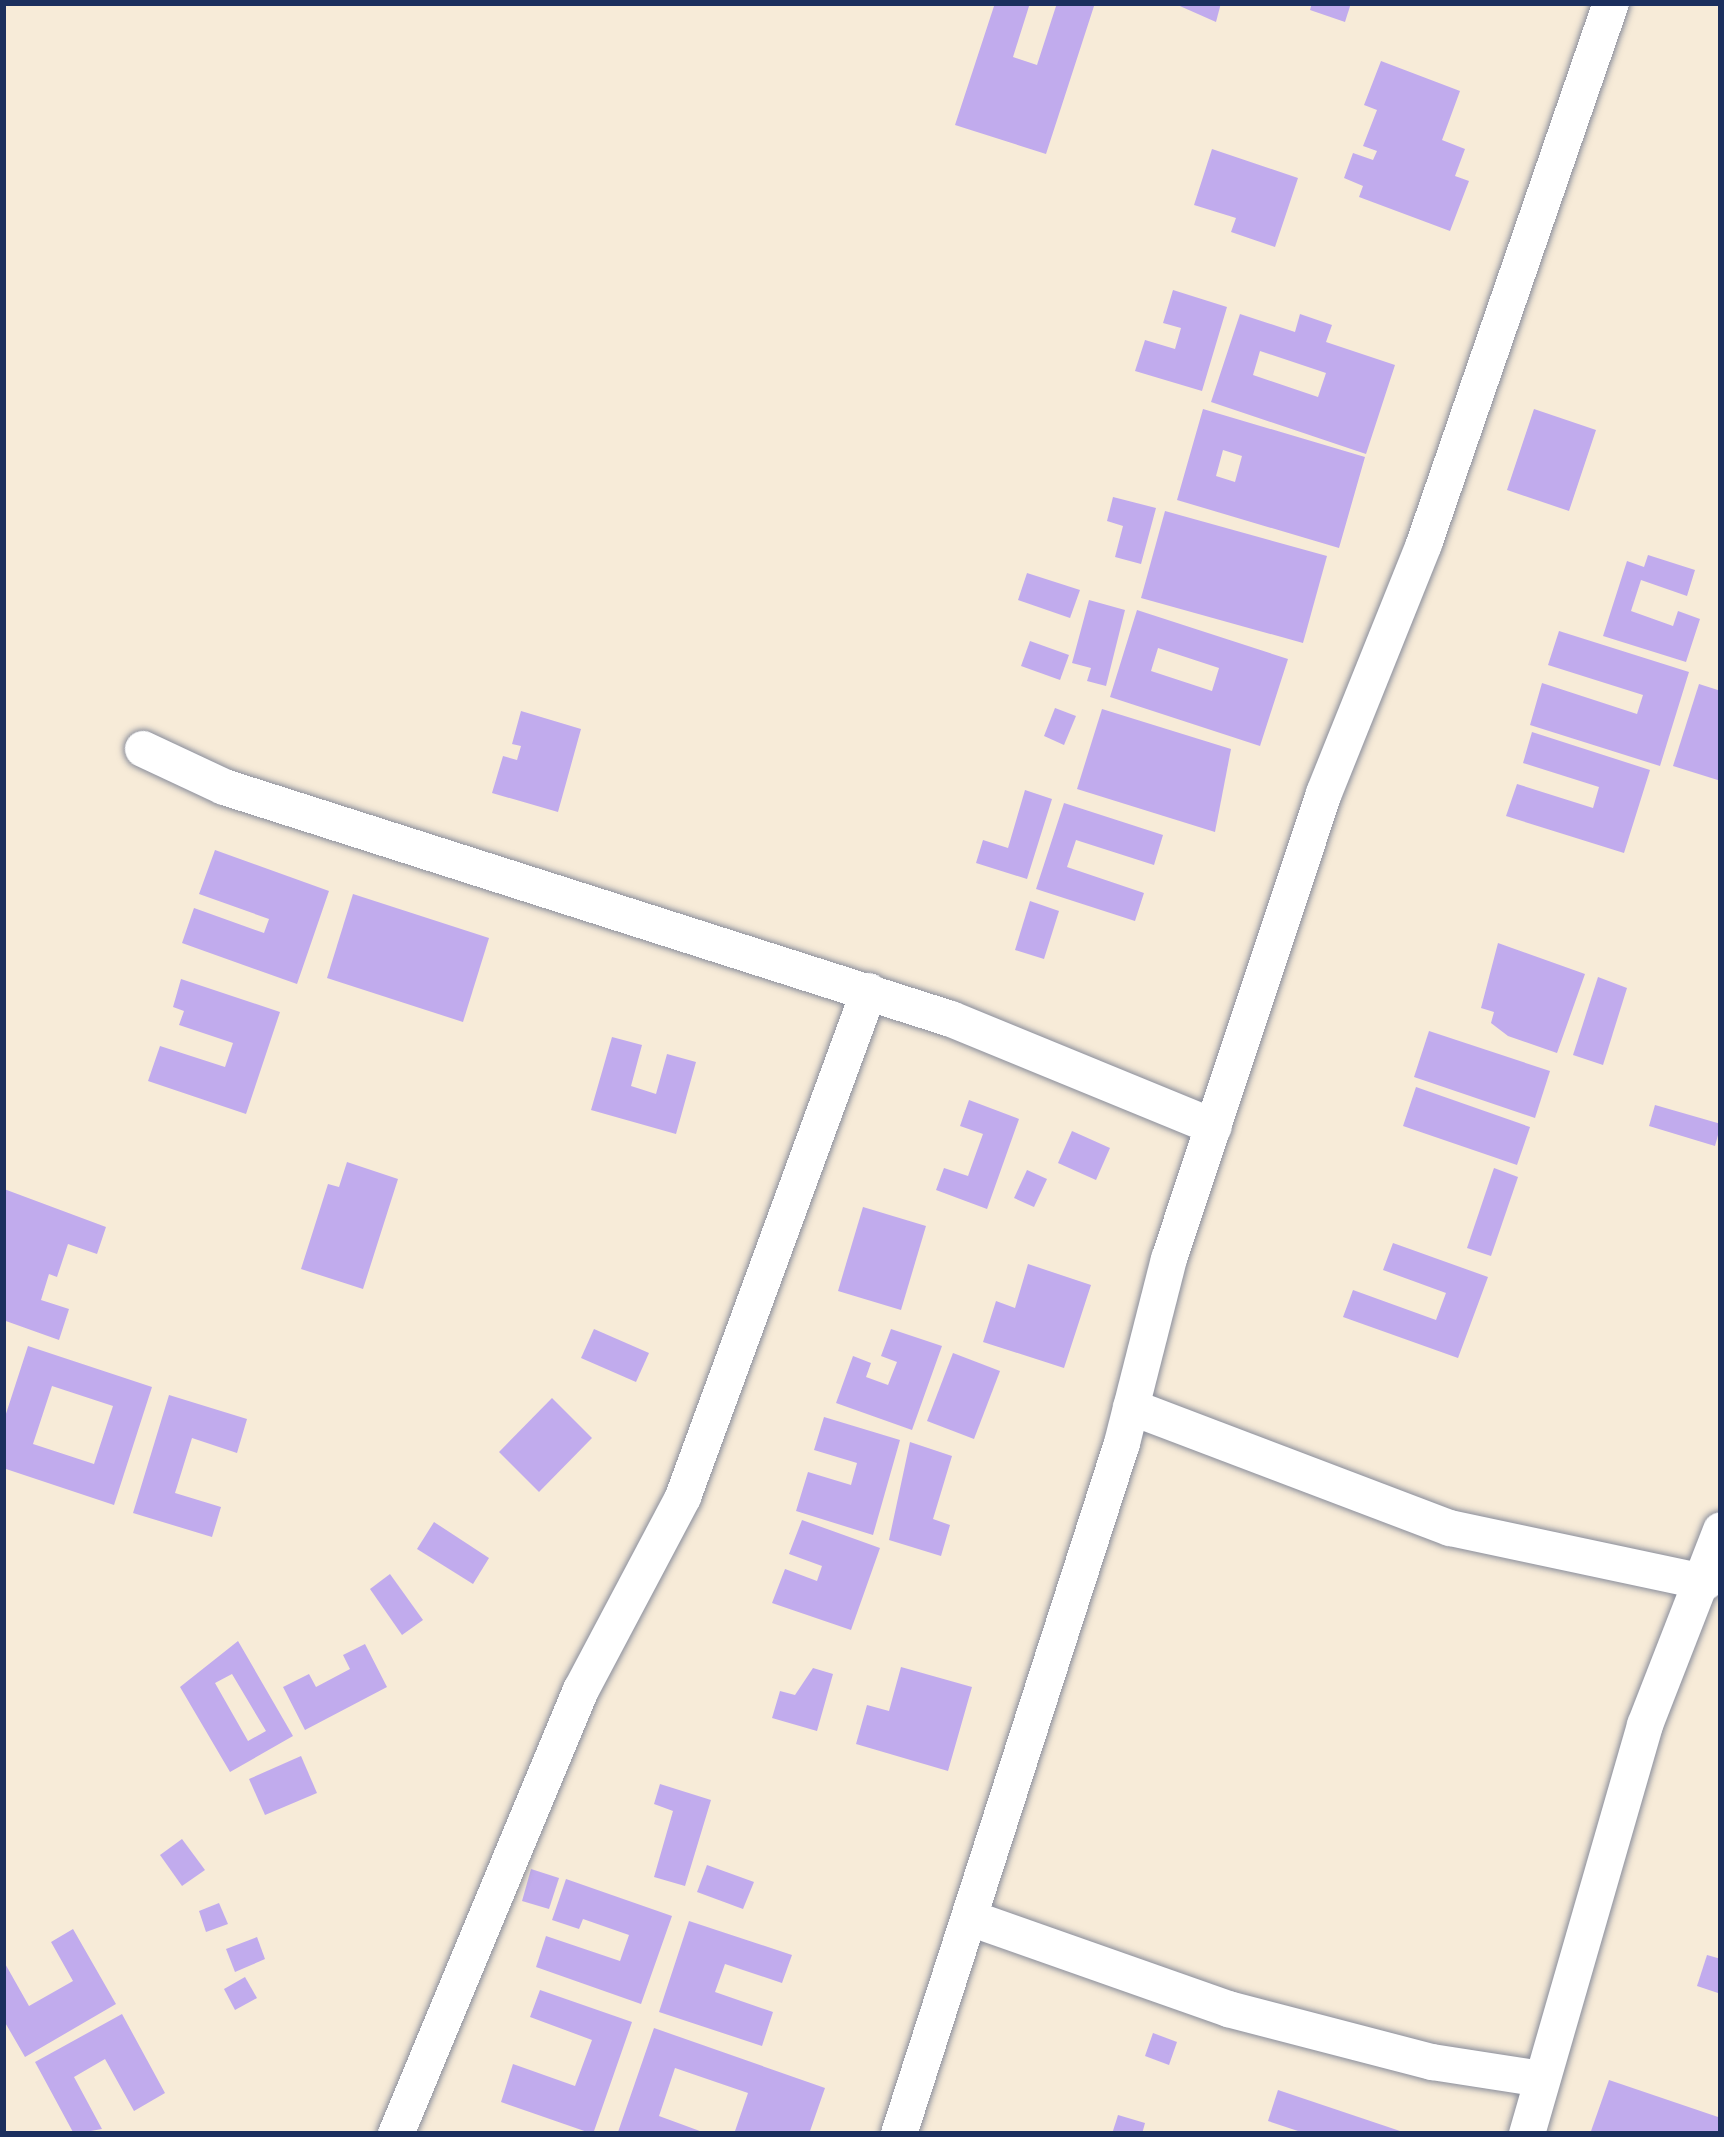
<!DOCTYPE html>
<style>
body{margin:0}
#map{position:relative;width:1724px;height:2137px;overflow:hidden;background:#f7ebd8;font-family:Caveat,sans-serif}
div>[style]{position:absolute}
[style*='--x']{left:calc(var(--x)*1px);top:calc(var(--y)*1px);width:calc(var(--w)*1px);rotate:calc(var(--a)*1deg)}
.building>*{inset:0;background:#c1abed}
.roads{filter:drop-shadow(0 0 3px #898d9b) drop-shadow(0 0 3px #898d9b)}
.minor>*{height:36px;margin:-18px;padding:0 18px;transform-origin:18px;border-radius:18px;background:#fff}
span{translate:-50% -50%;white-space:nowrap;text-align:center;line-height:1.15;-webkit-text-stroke:9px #fff;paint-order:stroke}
.frame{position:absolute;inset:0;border:6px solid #1b2f5e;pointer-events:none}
</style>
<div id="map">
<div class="building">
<div style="clip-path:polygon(995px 3px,1030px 3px,1013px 57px,1037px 65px,1057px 3px,1095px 3px,1046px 154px,955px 125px)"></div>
<div style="clip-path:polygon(1173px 3px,1221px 3px,1216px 22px)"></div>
<div style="clip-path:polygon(1312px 3px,1351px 3px,1345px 22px,1310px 10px)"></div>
<div style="clip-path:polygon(1381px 61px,1460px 91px,1442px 140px,1465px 149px,1455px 176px,1469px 181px,1450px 231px,1359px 197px,1363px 186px,1344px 178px,1353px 153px,1373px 160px,1377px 151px,1363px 146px,1377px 110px,1364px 105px)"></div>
<div style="clip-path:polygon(1212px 149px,1298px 178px,1275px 247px,1231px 232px,1236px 218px,1194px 205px)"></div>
<div style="clip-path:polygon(1173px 290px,1227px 307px,1202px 391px,1135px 371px,1145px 340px,1175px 349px,1181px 328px,1163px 323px)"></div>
<div style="clip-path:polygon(evenodd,1240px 314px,1295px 332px,1300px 314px,1332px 325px,1326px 342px,1395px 365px,1366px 454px,1211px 402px,1240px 314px,1260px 351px,1326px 373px,1318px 397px,1253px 375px,1260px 351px)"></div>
<div style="clip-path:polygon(evenodd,1203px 409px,1365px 457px,1339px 548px,1177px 500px,1203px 409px,1223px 450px,1242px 456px,1235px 482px,1216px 476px,1223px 450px)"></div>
<div style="clip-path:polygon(1534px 409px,1596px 430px,1569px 511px,1507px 490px)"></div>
<div style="clip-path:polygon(1113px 497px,1156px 508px,1141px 564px,1115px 557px,1123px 526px,1107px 521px)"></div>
<div style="clip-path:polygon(1165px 511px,1327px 556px,1303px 643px,1141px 598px)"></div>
<div style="clip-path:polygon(1648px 555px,1695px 570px,1687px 596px,1641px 580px,1631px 611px,1673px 626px,1678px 611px,1700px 619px,1686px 662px,1603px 636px,1627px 561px,1644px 567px)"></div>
<div style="clip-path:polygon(1027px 573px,1080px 590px,1070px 618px,1018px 600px)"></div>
<div style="clip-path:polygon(1089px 600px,1125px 610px,1106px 686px,1087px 681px,1091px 668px,1072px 663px)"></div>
<div style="clip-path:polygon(evenodd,1137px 610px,1288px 659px,1260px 746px,1110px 697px,1137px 610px,1158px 648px,1219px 668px,1212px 691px,1151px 671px,1158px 648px)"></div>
<div style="clip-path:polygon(1559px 631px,1689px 672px,1660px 766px,1530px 725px,1542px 683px,1637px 714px,1643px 695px,1548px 665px)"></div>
<div style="clip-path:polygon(1030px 641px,1069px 655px,1060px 680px,1021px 666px)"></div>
<div style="clip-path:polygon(1699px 684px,1721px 691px,1721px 781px,1673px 766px)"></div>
<div style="clip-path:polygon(1055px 708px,1076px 716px,1064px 745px,1044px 736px)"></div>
<div style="clip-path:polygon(1102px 709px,1231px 749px,1215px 832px,1077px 789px)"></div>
<div style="clip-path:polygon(521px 711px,581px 729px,558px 812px,492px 793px,503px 756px,517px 760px,521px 746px,512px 744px)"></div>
<div style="clip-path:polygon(1532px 732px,1650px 770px,1624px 853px,1506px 816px,1517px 784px,1593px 808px,1599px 787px,1523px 763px)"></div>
<div style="clip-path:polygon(1025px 790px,1052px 799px,1027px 879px,976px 863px,983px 840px,1008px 848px)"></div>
<div style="clip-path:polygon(1064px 803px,1163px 835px,1154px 865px,1076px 840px,1067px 867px,1144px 893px,1135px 921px,1036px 889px)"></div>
<div style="clip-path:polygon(215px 850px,329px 891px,297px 984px,182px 943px,194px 908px,264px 933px,269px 919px,199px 894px)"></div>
<div style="clip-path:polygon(353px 894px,489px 938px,463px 1022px,327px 978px)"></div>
<div style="clip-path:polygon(1030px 901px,1059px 911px,1044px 959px,1015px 950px)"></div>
<div style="clip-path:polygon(1498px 943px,1585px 974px,1557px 1053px,1508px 1036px,1491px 1023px,1494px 1012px,1481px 1008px)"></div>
<div style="clip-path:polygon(1598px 977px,1627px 988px,1603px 1065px,1573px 1055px)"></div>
<div style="clip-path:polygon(181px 979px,280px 1012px,246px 1114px,148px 1081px,160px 1046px,225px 1067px,233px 1043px,179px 1025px,184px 1011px,173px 1007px)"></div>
<div style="clip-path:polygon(1429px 1031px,1550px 1071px,1535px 1118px,1414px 1077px)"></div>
<div style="clip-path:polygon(612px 1037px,642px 1045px,631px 1086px,656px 1094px,667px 1054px,696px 1062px,676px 1134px,591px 1110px)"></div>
<div style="clip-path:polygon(1416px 1087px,1530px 1127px,1517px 1165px,1403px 1126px)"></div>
<div style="clip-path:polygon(969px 1100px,1019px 1119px,987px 1209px,936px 1190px,944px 1168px,968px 1176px,983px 1134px,960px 1126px)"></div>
<div style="clip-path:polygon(1655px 1105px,1721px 1124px,1715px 1146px,1649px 1126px)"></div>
<div style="clip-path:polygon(1072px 1131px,1110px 1148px,1096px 1180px,1058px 1163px)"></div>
<div style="clip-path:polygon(347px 1162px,398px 1179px,363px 1289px,301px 1269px,328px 1184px,339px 1187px)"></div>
<div style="clip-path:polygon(1494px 1168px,1518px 1177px,1491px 1256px,1467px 1248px)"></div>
<div style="clip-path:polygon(1027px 1170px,1047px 1179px,1034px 1207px,1014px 1198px)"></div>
<div style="clip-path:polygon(4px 1189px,106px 1227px,97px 1254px,68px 1244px,57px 1277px,49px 1274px,41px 1300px,69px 1309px,59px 1340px,3px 1320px)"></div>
<div style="clip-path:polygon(863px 1207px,926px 1226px,901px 1310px,838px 1291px)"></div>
<div style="clip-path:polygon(1393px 1243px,1488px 1277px,1458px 1358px,1343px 1317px,1353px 1290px,1436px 1320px,1446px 1293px,1383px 1270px)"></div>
<div style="clip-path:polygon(1028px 1264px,1091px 1285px,1064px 1368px,983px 1342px,996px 1301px,1015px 1308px)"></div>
<div style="clip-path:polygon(594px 1329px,649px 1353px,636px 1382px,581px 1358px)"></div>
<div style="clip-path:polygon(891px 1329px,942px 1346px,912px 1430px,836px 1403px,853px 1356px,871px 1363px,866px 1377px,888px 1385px,897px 1362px,881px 1356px)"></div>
<div style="clip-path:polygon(evenodd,28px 1346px,152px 1387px,114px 1505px,3px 1468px,3px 1423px,28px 1346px,52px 1386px,113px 1406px,94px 1464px,33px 1444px,52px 1386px)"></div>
<div style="clip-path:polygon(953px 1353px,1000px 1371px,974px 1439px,927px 1421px)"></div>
<div style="clip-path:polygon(169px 1395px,247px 1419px,237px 1453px,192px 1438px,175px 1493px,221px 1507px,212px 1537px,133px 1513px)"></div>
<div style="clip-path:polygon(552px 1398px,592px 1438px,539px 1492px,499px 1452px)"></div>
<div style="clip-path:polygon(824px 1417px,900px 1440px,873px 1535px,796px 1511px,808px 1472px,851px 1485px,857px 1463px,814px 1450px)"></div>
<div style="clip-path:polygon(910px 1442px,952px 1456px,933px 1519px,950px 1525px,941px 1556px,889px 1540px)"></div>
<div style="clip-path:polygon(802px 1520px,880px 1548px,851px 1630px,772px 1603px,785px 1569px,817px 1581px,822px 1566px,789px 1554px)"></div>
<div style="clip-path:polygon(434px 1522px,489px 1558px,473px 1584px,417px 1549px)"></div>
<div style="clip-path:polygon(390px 1574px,423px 1620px,402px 1635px,370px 1589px)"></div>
<div style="clip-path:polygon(evenodd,238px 1641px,293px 1736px,230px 1772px,180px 1687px,238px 1641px,232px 1674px,266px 1731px,248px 1741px,215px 1683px,232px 1674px)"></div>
<div style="clip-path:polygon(365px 1644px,387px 1687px,305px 1730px,283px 1687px,309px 1674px,316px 1687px,350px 1669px,343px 1655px)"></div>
<div style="clip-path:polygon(901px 1667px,972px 1687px,948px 1771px,856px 1744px,867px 1705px,889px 1711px)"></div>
<div style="clip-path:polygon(813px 1668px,833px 1674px,817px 1731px,772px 1718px,780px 1691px,795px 1695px)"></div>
<div style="clip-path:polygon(301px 1756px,317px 1793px,265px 1815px,249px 1779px)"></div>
<div style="clip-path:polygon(660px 1784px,711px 1800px,685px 1886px,654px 1877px,673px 1811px,654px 1804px)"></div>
<div style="clip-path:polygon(182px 1839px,205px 1870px,182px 1886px,160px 1855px)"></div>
<div style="clip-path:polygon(707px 1865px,754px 1882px,743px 1909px,697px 1892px)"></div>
<div style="clip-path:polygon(531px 1869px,559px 1878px,549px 1909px,522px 1901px)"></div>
<div style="clip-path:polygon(566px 1879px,672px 1916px,641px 2004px,536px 1967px,546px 1936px,620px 1961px,629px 1935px,583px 1919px,579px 1929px,552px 1920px)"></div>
<div style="clip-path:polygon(219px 1903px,228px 1924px,206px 1932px,199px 1911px)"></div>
<div style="clip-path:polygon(689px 1921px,792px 1955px,782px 1983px,725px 1964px,715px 1992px,773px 2012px,762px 2046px,659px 2012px)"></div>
<div style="clip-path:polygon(73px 1929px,116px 2004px,25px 2057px,3px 2019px,3px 1960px,29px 2006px,73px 1981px,51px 1942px)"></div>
<div style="clip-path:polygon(257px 1937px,265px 1959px,235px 1972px,226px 1949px)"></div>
<div style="clip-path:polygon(1707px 1955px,1721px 1959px,1721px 1994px,1697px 1986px)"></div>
<div style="clip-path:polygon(245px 1977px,257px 1998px,235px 2010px,224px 1989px)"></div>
<div style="clip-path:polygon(540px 1990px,632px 2022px,593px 2134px,501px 2102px,513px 2064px,575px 2086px,592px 2040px,530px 2017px)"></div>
<div style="clip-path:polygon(122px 2014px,165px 2093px,134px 2111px,105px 2059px,74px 2077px,102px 2129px,74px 2134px,35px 2062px)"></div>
<div style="clip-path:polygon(654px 2028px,825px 2088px,809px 2134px,734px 2134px,748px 2093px,675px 2068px,659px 2116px,708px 2134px,618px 2132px)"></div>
<div style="clip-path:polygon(1153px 2033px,1177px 2042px,1169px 2065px,1145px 2056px)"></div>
<div style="clip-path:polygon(1609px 2080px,1721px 2118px,1721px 2134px,1590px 2134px)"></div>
<div style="clip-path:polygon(1278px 2090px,1406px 2133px,1406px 2134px,1307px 2134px,1268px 2121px)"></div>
<div style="clip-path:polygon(1118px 2115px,1145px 2123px,1142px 2134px,1112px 2134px)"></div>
</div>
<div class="roads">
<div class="minor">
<div style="--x:143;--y:749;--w:89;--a:25.1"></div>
<div style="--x:224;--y:787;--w:763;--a:17.7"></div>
<div style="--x:951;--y:1019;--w:284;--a:22.3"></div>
<div style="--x:1131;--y:1407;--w:341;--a:20.8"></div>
<div style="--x:1450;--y:1528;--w:261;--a:12"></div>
<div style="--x:970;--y:1918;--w:274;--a:19.4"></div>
<div style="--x:1228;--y:2009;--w:211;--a:14.6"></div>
<div style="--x:1432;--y:2062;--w:111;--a:8.8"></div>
<div style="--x:396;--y:2134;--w:481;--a:-67.4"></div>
<div style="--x:581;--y:1690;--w:218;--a:-62.1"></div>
<div style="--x:683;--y:1497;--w:539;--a:-69.82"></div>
<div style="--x:899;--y:2134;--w:726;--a:-72.11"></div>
<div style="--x:1122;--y:1443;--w:190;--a:-75.7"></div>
<div style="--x:1169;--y:1259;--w:491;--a:-71.6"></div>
<div style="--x:1324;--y:793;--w:268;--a:-68.1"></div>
<div style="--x:1424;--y:544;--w:572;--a:-70.93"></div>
<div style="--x:1527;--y:2134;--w:426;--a:-73.9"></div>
<div style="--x:1645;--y:1725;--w:209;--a:-68.7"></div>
</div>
</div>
<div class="frame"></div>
</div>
